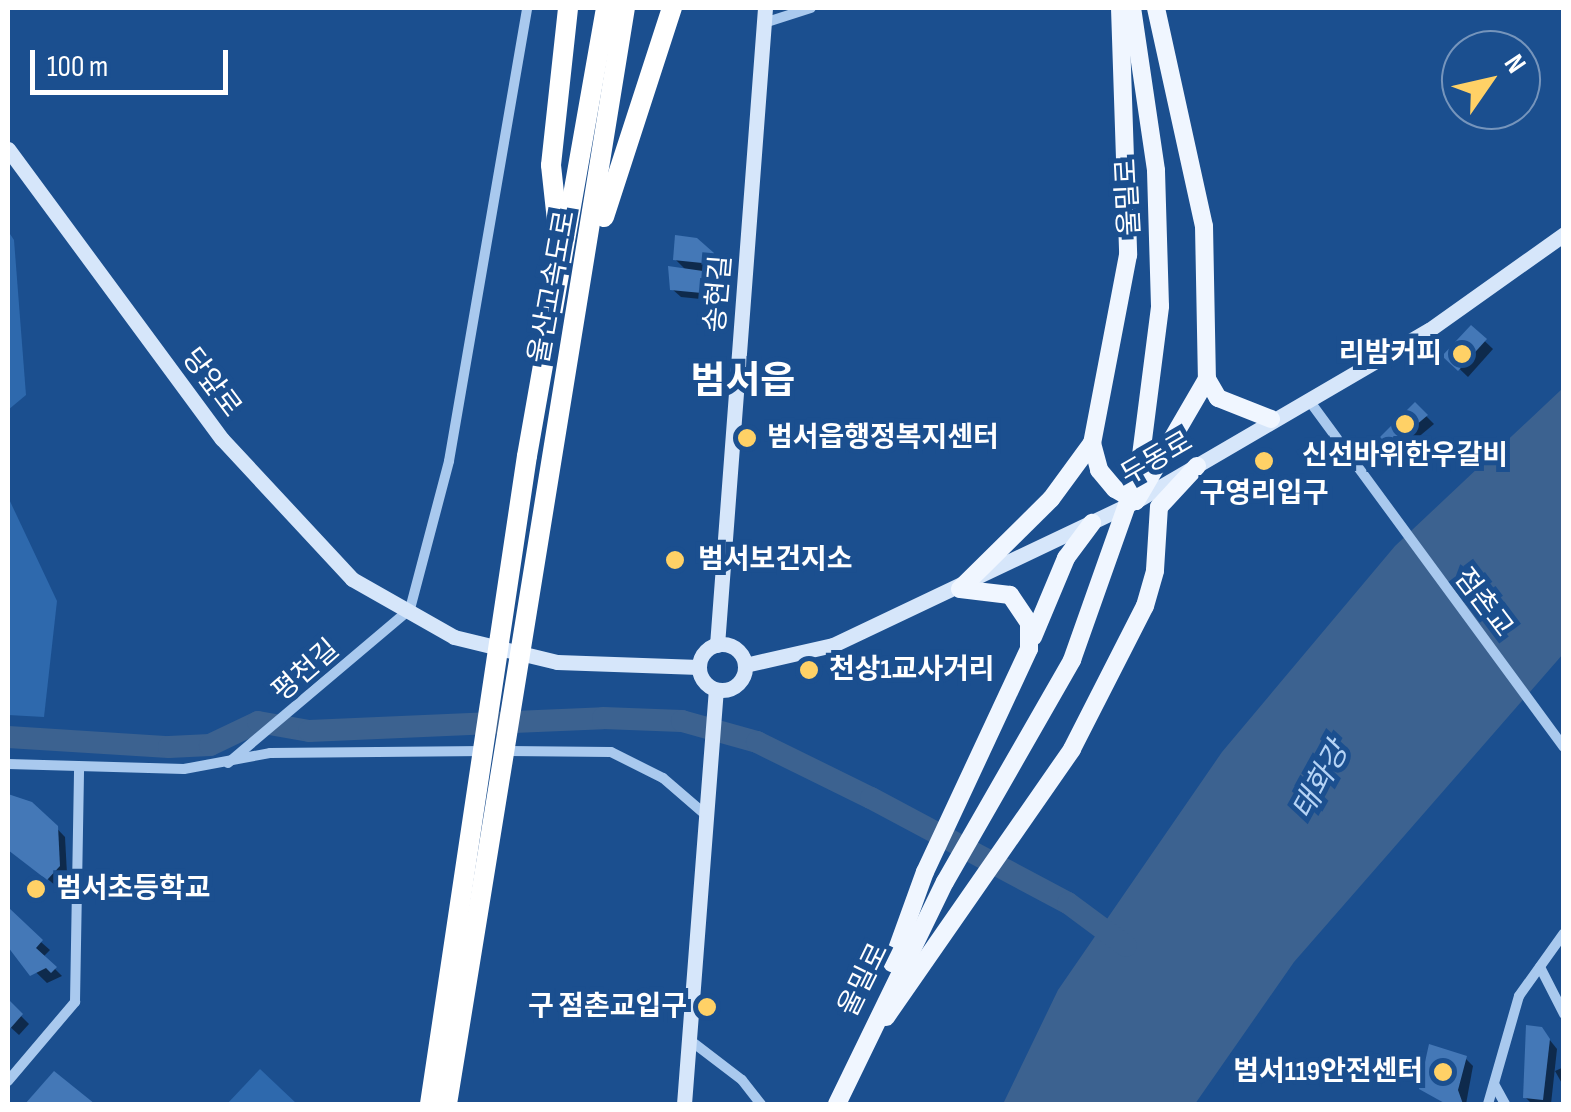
<!DOCTYPE html>
<meta charset="utf-8">
<style>
body{margin:0}
#map{position:relative;width:1571px;height:1112px;overflow:hidden;background:#1b4f8f;font-family:"Sofia Sans Condensed","Noto Sans KR",sans-serif}
div>[style]{position:absolute}
[style*='--x']{left:calc(var(--x)*1px);top:calc(var(--y)*1px);width:calc(var(--w)*1px);rotate:calc(var(--a)*1deg)}
.green>*{inset:0;background:#2e69ad}
.water>*{inset:0;background:#3c6290}
.shadow>*{inset:0;background:#0007}
.river>*{height:22px;margin:-11px;padding:0 11px;transform-origin:11px;border-radius:11px;background:#3c6290}
.building>*{inset:0;background:#4478b7}
.street>*{height:10px;margin:-5px;padding:0 5px;transform-origin:5px;border-radius:5px;background:#a9c9ee}
.secondary>*{height:15px;margin:-7.5px;padding:0 7.5px;transform-origin:7.5px;border-radius:7.5px;background:#d6e6fa}
.secondary>.ring{margin:-7.5px;padding:0;box-sizing:content-box;background:none;border:15px solid #d6e6fa;border-radius:50%}
.primary>*{height:18px;margin:-9px;padding:0 9px;transform-origin:9px;border-radius:9px;background:#f0f6ff}
.highway>*{height:20px;margin:-10px;padding:0 10px;transform-origin:10px;border-radius:10px;background:#fff}
.dots>*{width:28px;height:28px;translate:-50% -50%;box-sizing:border-box;border:5px solid #1b4f8f;border-radius:50%}
span{translate:-50% -50%;white-space:nowrap;text-align:center;line-height:1.15;-webkit-text-stroke:10px #1b4f8f;paint-order:stroke}
.street-label{font-size:28px;color:#fff}
.poi-label{font-size:28px;color:#fff;font-weight:700}
.right{translate:-100% -50%;text-align:right}
.left{translate:0 -50%;text-align:left}
.water-label{font-size:30px;color:#b5d3f5;font-style:italic}
.district-label{font-size:38px;color:#fff;font-weight:700}
.frame{position:absolute;inset:0;border:10px solid #fff;pointer-events:none}
.north{position:absolute;left:1441px;top:30px;width:100px;height:100px;box-sizing:border-box;background:#1b4f8f;border:2px solid #7695bc;border-radius:50%;rotate:56deg;font-size:28px;font-weight:700;line-height:40px;text-align:center;color:#fff}
.north::after{content:'';display:block;margin:auto;width:35px;height:45px;background:#ffd166;clip-path:polygon(50% 0,100% 100%,50% 72%,0 100%)}
.scale{position:absolute;left:30px;top:50px;width:198px;height:45px;box-sizing:border-box;border:5px solid #fff;border-top:0;padding-left:12px;font-size:30px;line-height:35px;white-space:nowrap;color:#fff;-webkit-text-stroke:8px #1b4f8f;paint-order:stroke}
</style>
<div id="map">
<div class="green">
<div style="clip-path:polygon(8px 231px,14px 240px,26px 395px,8px 410px)"></div>
<div style="clip-path:polygon(8px 497px,57px 601px,44px 717px,8px 715px)"></div>
<div style="clip-path:polygon(260px 1069px,297px 1104px,227px 1104px)"></div>
</div>
<div class="water">
<div style="clip-path:polygon(1563px 388px,1563px 654px,1294px 962px,1195px 1104px,1003px 1104px,1058px 990px,1222px 752px,1395px 546px)"></div>
</div>
<div class="shadow">
<div style="clip-path:polygon(696px 240px,720px 263px,719px 275px,731px 284px,730px 302px,681px 297px,672px 289px,687px 271px,675px 259px)"></div>
<div style="clip-path:polygon(1471px 328px,1493px 349px,1468px 377px,1446px 356px)"></div>
<div style="clip-path:polygon(1415px 405px,1434px 424px,1403px 450px,1392px 445px)"></div>
<div style="clip-path:polygon(8px 796px,43px 814px,65px 837px,67px 874px,56px 886px,8px 846px)"></div>
<div style="clip-path:polygon(8px 913px,50px 950px,43px 957px,62px 976px,47px 983px,8px 945px)"></div>
<div style="clip-path:polygon(8px 1003px,29px 1024px,19px 1035px,8px 1025px)"></div>
<div style="clip-path:polygon(1541px 1029px,1557px 1049px,1551px 1104px,1532px 1104px,1525px 1097px)"></div>
<div style="clip-path:polygon(1465px 1058px,1473px 1066px,1466px 1104px,1446px 1104px,1422px 1088px)"></div>
<div style="clip-path:polygon(1564px 1067px,1564px 1087px,1555px 1071px)"></div>
</div>
<div class="river">
<div style="--x:8;--y:737;--w:161;--a:3.6"></div>
<div style="--x:169;--y:747;--w:41;--a:-2.8"></div>
<div style="--x:210;--y:745;--w:53;--a:-25.6"></div>
<div style="--x:258;--y:722;--w:52;--a:10"></div>
<div style="--x:309;--y:731;--w:294;--a:-2.5"></div>
<div style="--x:603;--y:718;--w:79;--a:2.2"></div>
<div style="--x:682;--y:721;--w:78;--a:15.6"></div>
<div style="--x:757;--y:742;--w:127;--a:26.2"></div>
<div style="--x:871;--y:798;--w:223;--a:28.1"></div>
<div style="--x:1068;--y:903;--w:72;--a:36.6"></div>
</div>
<div class="building">
<div style="clip-path:polygon(675px 235px,697px 238px,714px 253px,712px 264px,673px 260px)"></div>
<div style="clip-path:polygon(668px 266px,724px 274px,723px 295px,670px 290px)"></div>
<div style="clip-path:polygon(1471px 325px,1487px 339px,1458px 371px,1442px 356px)"></div>
<div style="clip-path:polygon(1415px 402px,1428px 415px,1390px 447px,1380px 437px)"></div>
<div style="clip-path:polygon(8px 794px,32px 802px,58px 826px,60px 866px,47px 880px,8px 850px)"></div>
<div style="clip-path:polygon(8px 907px,43px 940px,36px 948px,57px 967px,51px 973px,46px 968px,30px 976px,8px 947px)"></div>
<div style="clip-path:polygon(8px 999px,23px 1014px,8px 1031px)"></div>
<div style="clip-path:polygon(1526px 1025px,1542px 1027px,1550px 1039px,1543px 1100px,1523px 1098px)"></div>
<div style="clip-path:polygon(1429px 1044px,1467px 1056px,1458px 1090px,1463px 1104px,1446px 1104px,1419px 1089px)"></div>
<div style="clip-path:polygon(54px 1071px,95px 1104px,25px 1104px)"></div>
</div>
<div class="street">
<div style="--x:764;--y:23;--w:49;--a:-17.7"></div>
<div style="--x:1308;--y:399;--w:432;--a:53.7"></div>
<div style="--x:502;--y:751;--w:109;--a:0.5"></div>
<div style="--x:611;--y:752;--w:58;--a:26.6"></div>
<div style="--x:663;--y:778;--w:58;--a:40.8"></div>
<div style="--x:228;--y:763;--w:238;--a:-40.2"></div>
<div style="--x:410;--y:609;--w:153;--a:-75.2"></div>
<div style="--x:449;--y:461;--w:460;--a:-80.2"></div>
<div style="--x:8;--y:764;--w:176;--a:1.6"></div>
<div style="--x:184;--y:769;--w:87;--a:-10.5"></div>
<div style="--x:270;--y:753;--w:215;--a:-0.5"></div>
<div style="--x:1540;--y:967;--w:53;--a:62.9"></div>
<div style="--x:691;--y:1041;--w:64;--a:37.4"></div>
<div style="--x:742;--y:1080;--w:31;--a:52"></div>
<div style="--x:8;--y:1081;--w:104;--a:-49.7"></div>
<div style="--x:75;--y:1002;--w:235;--a:-89"></div>
<div style="--x:1494;--y:1084;--w:23;--a:61"></div>
<div style="--x:1488;--y:1104;--w:112;--a:-74"></div>
<div style="--x:1519;--y:996;--w:77;--a:-54.5"></div>
</div>
<div class="secondary">
<div style="--x:8;--y:149;--w:360;--a:53.6"></div>
<div style="--x:222;--y:439;--w:191;--a:47.1"></div>
<div style="--x:352;--y:579;--w:117;--a:29.6"></div>
<div style="--x:454;--y:637;--w:106;--a:13.6"></div>
<div style="--x:557;--y:662;--w:142;--a:2"></div>
<div class="ring" style="left:699px;top:644px;width:31px;height:31px"></div>
<div style="--x:717;--y:645;--w:639;--a:-85.69"></div>
<div style="--x:745;--y:665;--w:90;--a:-12.8"></div>
<div style="--x:833;--y:645;--w:335;--a:-25.4"></div>
<div style="--x:1136;--y:501;--w:339;--a:-30.3"></div>
<div style="--x:1429;--y:330;--w:166;--a:-35.4"></div>
<div style="--x:684;--y:1104;--w:415;--a:-85.6"></div>
</div>
<div class="primary">
<div style="--x:1120;--y:8;--w:247;--a:88.1"></div>
<div style="--x:1128;--y:255;--w:191;--a:100.8"></div>
<div style="--x:1092;--y:443;--w:28;--a:75"></div>
<div style="--x:1099;--y:470;--w:25;--a:50"></div>
<div style="--x:1115;--y:489;--w:24;--a:30"></div>
<div style="--x:1136;--y:501;--w:141;--a:-59.8"></div>
<div style="--x:1156;--y:8;--w:223;--a:77.6"></div>
<div style="--x:1204;--y:226;--w:153;--a:88.9"></div>
<div style="--x:1207;--y:379;--w:22;--a:60"></div>
<div style="--x:1218;--y:398;--w:57;--a:21.6"></div>
<div style="--x:960;--y:589;--w:128;--a:-44.7"></div>
<div style="--x:1051;--y:499;--w:69;--a:-53.8"></div>
<div style="--x:1033;--y:637;--w:86;--a:-67.3"></div>
<div style="--x:1066;--y:558;--w:44;--a:-53.4"></div>
<div style="--x:892;--y:963;--w:97;--a:-70.1"></div>
<div style="--x:925;--y:872;--w:246;--a:-65"></div>
<div style="--x:1029;--y:649;--w:26;--a:-90"></div>
<div style="--x:1029;--y:623;--w:34;--a:-124"></div>
<div style="--x:1010;--y:595;--w:50;--a:-173.2"></div>
<div style="--x:886;--y:1017;--w:326;--a:-55.2"></div>
<div style="--x:1072;--y:749;--w:161;--a:-63"></div>
<div style="--x:1145;--y:606;--w:37;--a:-74"></div>
<div style="--x:1155;--y:570;--w:63;--a:-86.4"></div>
<div style="--x:1159;--y:507;--w:56;--a:-47.2"></div>
<div style="--x:837;--y:1104;--w:247;--a:-64.1"></div>
<div style="--x:945;--y:882;--w:256;--a:-60.2"></div>
<div style="--x:1072;--y:660;--w:201;--a:-70.5"></div>
<div style="--x:1139;--y:471;--w:166;--a:-82.7"></div>
<div style="--x:1160;--y:306;--w:136;--a:-91.7"></div>
<div style="--x:1156;--y:170;--w:164;--a:-98.4"></div>
</div>
<div class="highway">
<div style="--x:604;--y:217;--w:220;--a:-72"></div>
<div style="--x:559;--y:239;--w:74;--a:-96.2"></div>
<div style="--x:551;--y:165;--w:158;--a:-83.8"></div>
<div style="--x:430;--y:1104;--w:655;--a:-81.49"></div>
<div style="--x:527;--y:456;--w:455;--a:-80"></div>
<div style="--x:447;--y:1104;--w:1110;--a:-80.78"></div>
</div>
<div class="dots">
<div style="left:1462px;top:354px;background:#ffd166"></div>
<div style="left:1405px;top:424px;background:#ffd166"></div>
<div style="left:747px;top:438px;background:#ffd166"></div>
<div style="left:1264px;top:461px;background:#ffd166"></div>
<div style="left:675px;top:560px;background:#ffd166"></div>
<div style="left:809px;top:670px;background:#ffd166"></div>
<div style="left:36px;top:889px;background:#ffd166"></div>
<div style="left:707px;top:1007px;background:#ffd166"></div>
<div style="left:1443px;top:1072px;background:#ffd166"></div>
</div>
<div class="street-label">
<span style="left:1129px;top:197px;rotate:-93deg">울밀로</span>
<span style="left:553px;top:287px;rotate:-80deg">울산고속도로</span>
<span style="left:719px;top:294px;rotate:-85deg">송현길</span>
<span style="left:211px;top:383px;rotate:53deg">당앞로</span>
<span style="left:1157px;top:459px;rotate:-30deg">두동로</span>
<span style="left:1483px;top:603px;rotate:53deg">점촌교</span>
<span style="left:306px;top:671px;rotate:-41deg">평천길</span>
<span style="left:864px;top:980px;rotate:-64deg">울밀로</span>
</div>
<div class="poi-label">
<span class="right" style="left:1442px;top:354px">리밤커피</span>
<span class="left" style="left:767px;top:438px">범서읍행정복지센터</span>
<span style="left:1405px;top:456px">신선바위한우갈비</span>
<span style="left:1264px;top:494px">구영리입구</span>
<span class="left" style="left:698px;top:560px">범서보건지소</span>
<span class="left" style="left:829px;top:670px">천상1교사거리</span>
<span class="left" style="left:56px;top:889px">범서초등학교</span>
<span class="right" style="left:687px;top:1007px">구 점촌교입구</span>
<span class="right" style="left:1423px;top:1072px">범서119안전센터</span>
</div>
<div class="water-label">
<span style="left:1321px;top:781px;rotate:-61deg">태화강</span>
</div>
<div class="district-label">
<span style="left:743px;top:382px">범서읍</span>
</div>
<div class="frame"></div>
<div class="north">N</div>
<div class="scale">100 m</div>
</div>
